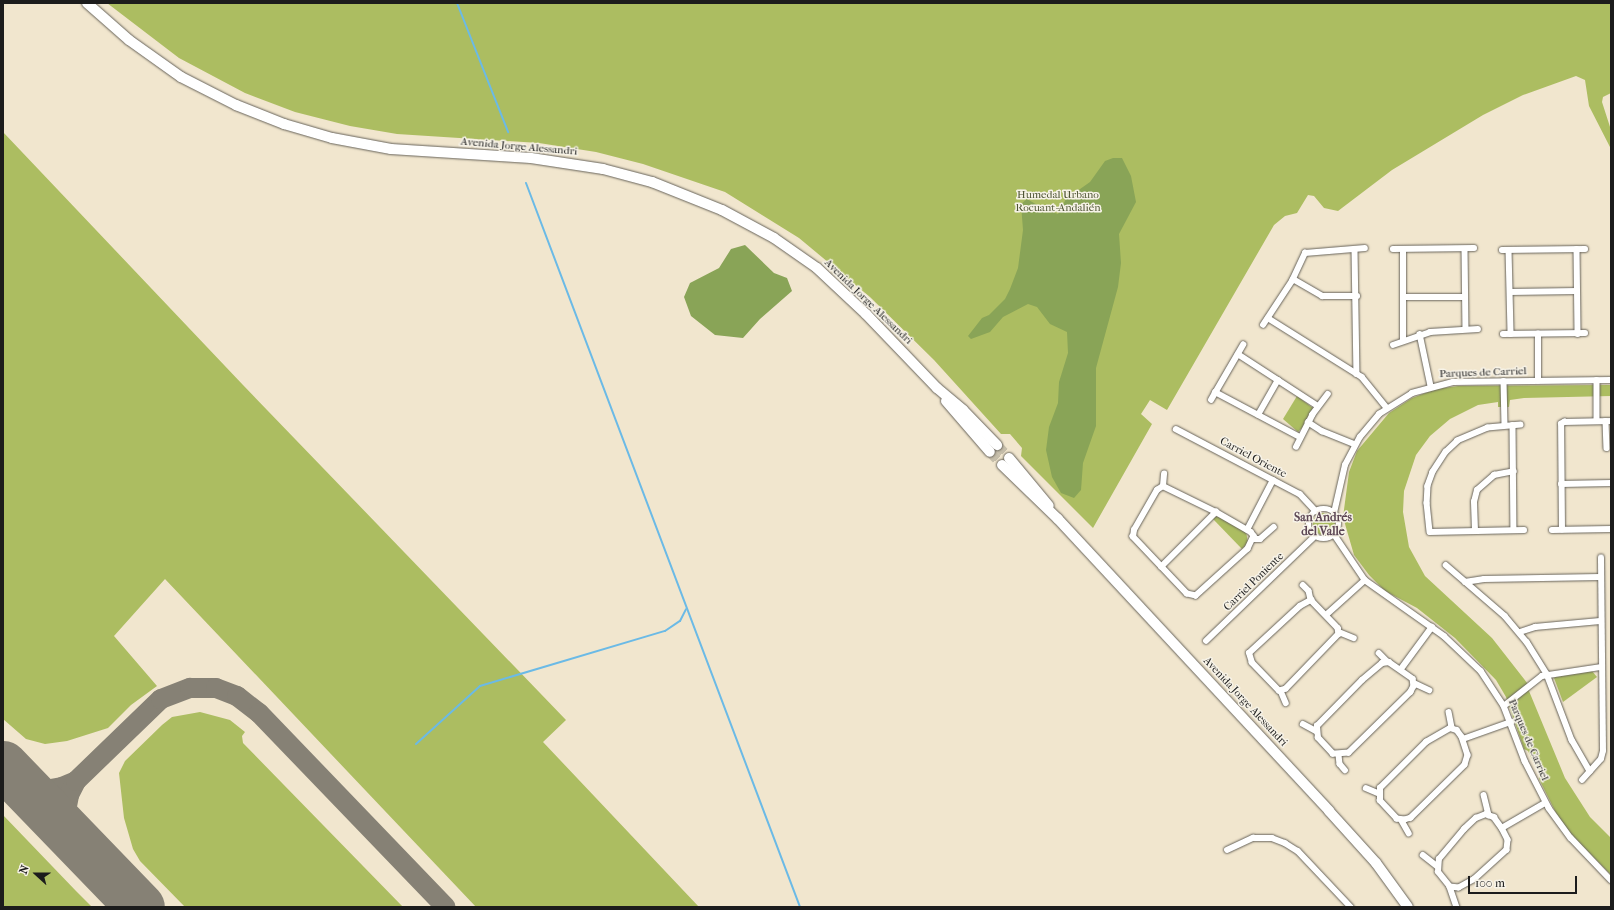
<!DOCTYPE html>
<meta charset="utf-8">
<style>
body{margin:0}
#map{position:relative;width:1614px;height:910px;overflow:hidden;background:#f1e6ce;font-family:"IM FELL French Canon",serif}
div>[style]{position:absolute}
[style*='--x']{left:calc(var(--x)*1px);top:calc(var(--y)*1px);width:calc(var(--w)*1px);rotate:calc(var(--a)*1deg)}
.green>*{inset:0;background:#acbd61}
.round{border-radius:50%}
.forest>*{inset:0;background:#89a457}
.stream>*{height:2px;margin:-1px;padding:0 1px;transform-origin:1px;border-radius:1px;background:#6bbae6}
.taxiway>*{height:20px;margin:-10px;padding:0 10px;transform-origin:10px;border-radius:10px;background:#868175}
.runway>*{height:49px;margin:-24.5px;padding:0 24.5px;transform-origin:24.5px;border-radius:24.5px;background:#868175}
.highway-tunnel>*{height:10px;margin-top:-5px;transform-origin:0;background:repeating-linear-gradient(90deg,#c6beaa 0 10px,transparent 0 15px)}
.roads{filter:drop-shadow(0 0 1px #67635a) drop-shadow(0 0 1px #67635a)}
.street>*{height:5.5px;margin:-2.75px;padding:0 2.75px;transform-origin:2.75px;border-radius:2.75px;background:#fff}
.street>.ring{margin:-2.75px;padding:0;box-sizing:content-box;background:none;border:5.5px solid #fff;border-radius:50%}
.highway>*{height:10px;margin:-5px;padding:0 5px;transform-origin:5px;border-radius:5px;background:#fff}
span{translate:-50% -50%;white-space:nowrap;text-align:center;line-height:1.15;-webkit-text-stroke:3px #f7f3e8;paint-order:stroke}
.street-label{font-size:11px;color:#1c1c1c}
.park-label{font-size:11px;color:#4e5434}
.neighbourhood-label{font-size:12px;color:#5d4755;font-weight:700}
.frame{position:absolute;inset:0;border:4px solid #1c1c1c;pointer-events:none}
.north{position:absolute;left:16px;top:854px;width:40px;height:40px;-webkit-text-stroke:3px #f7f3e8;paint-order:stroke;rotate:291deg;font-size:11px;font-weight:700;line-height:16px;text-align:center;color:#1c1c1c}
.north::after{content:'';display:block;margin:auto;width:14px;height:18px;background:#1c1c1c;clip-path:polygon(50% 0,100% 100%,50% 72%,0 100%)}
.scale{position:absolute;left:1468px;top:876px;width:109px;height:18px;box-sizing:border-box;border:2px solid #1c1c1c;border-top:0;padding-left:5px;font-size:12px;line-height:14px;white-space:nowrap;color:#1c1c1c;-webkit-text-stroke:3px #f7f3e8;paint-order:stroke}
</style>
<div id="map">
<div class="green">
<div style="clip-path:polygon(107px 3px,1611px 3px,1611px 93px,1603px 97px,1602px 102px,1611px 130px,1611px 149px,1589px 106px,1585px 80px,1576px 76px,1523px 95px,1483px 115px,1392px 170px,1338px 211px,1324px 208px,1314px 196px,1308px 195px,1297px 213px,1285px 216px,1274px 225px,1167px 410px,1150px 400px,1141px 414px,1152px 424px,1093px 528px,1021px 456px,1022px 448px,1010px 434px,1001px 434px,934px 360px,870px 297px,799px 238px,725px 192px,643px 164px,596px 152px,539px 143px,397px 134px,350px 126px,295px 112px,245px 93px,179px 58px)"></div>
<div style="clip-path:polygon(3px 132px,243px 385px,566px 720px,543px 742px,699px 907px,476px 907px,165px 579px,114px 636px,157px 686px,131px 705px,108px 728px,67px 741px,45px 744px,26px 739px,3px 719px)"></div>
<div style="clip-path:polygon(1611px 385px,1611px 396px,1524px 398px,1510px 400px,1509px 407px,1498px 407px,1498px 402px,1478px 405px,1450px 419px,1430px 436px,1416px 455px,1404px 491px,1403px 512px,1409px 547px,1425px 576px,1492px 638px,1531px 688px,1529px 691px,1565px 778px,1590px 817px,1611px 838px,1611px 875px,1570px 833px,1556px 813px,1539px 779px,1540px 776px,1528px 751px,1524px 749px,1506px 697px,1496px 680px,1455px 638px,1417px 608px,1385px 591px,1369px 575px,1354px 555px,1343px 517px,1349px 472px,1357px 451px,1389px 413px,1412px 398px,1436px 389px,1458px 386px)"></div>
<div style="clip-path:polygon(1297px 396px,1313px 408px,1302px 428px,1298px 432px,1283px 419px)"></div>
<div class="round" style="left:1313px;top:513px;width:22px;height:22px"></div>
<div style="clip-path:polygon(1214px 517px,1220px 517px,1246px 532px,1248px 542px,1242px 549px,1213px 519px)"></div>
<div style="clip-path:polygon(1592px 671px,1597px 677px,1563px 702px,1554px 678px,1556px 676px)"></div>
<div style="clip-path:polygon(200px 712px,230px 720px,245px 732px,242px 736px,243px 743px,403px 907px,185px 907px,140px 861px,133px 849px,124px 818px,119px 773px,125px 761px,162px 725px,172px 717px)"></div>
<div style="clip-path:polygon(3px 815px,76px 891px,92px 907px,3px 907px)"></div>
</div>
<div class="forest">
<div style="clip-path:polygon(1113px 158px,1122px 158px,1131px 176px,1136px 202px,1119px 234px,1121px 263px,1118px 287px,1096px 368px,1096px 426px,1083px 463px,1081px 490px,1074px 498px,1061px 493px,1052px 477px,1046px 450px,1049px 427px,1058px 403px,1059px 382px,1068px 353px,1067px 332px,1050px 324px,1037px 307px,1028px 304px,1003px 317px,990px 332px,971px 339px,968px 336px,982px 318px,989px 315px,1005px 299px,1010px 289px,1018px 268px,1023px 230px,1021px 204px,1027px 199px,1044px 209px,1058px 214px,1066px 199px,1090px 182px,1105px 161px)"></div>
<div style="clip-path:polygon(745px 245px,774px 273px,787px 278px,792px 291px,760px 319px,743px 338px,715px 335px,691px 316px,684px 297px,690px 283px,719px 268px,731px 249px)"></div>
</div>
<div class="stream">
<div style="--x:457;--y:3;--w:139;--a:68.4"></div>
<div style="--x:526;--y:183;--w:774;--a:69.27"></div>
<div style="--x:416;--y:744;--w:86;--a:-42.2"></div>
<div style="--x:480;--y:686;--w:193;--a:-16.6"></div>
<div style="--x:665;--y:631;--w:18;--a:-34"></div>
<div style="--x:680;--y:621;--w:13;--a:-63"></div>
</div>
<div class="taxiway">
<div style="--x:16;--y:779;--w:31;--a:21"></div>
<div style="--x:45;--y:790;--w:17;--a:-10"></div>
<div style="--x:62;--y:787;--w:15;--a:-23"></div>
<div style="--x:73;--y:838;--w:28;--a:-105"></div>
<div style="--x:66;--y:811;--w:16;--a:-79"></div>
<div style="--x:69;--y:795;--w:16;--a:-63"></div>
<div style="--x:76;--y:781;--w:118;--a:-44"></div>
<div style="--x:161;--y:699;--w:31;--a:-21"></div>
<div style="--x:190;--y:688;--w:26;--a:0"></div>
<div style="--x:216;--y:688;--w:22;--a:21"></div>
<div style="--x:237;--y:696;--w:28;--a:38"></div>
<div style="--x:259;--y:713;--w:269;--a:46.1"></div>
</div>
<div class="runway">
<div style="--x:3;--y:765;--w:197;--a:46"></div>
</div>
<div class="highway-tunnel">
<div style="--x:997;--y:445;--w:18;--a:47"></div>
<div style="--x:990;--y:452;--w:18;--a:47"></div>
</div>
<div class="roads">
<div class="street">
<div style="--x:1393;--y:249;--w:81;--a:-0.7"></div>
<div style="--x:1465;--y:249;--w:80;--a:89.3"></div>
<div style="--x:1577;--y:249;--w:85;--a:89.3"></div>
<div style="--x:1355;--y:250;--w:124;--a:89.1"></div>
<div style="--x:1502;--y:250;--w:83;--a:-0.7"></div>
<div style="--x:1509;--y:250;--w:84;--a:88.6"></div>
<div style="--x:1293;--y:279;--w:34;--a:30"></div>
<div style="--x:1322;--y:296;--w:35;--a:0"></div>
<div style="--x:1510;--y:292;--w:67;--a:-0.9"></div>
<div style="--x:1403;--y:297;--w:62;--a:0"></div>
<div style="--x:1268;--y:318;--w:111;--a:32.1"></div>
<div style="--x:1362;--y:377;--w:40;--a:51"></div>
<div style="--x:1263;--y:325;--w:53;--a:-56.6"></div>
<div style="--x:1292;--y:281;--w:31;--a:-65"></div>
<div style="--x:1305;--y:253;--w:60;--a:-4.8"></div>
<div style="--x:1420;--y:334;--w:53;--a:78.1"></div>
<div style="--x:1503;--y:334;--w:82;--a:-0.7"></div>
<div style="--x:1403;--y:340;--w:89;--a:-90"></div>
<div style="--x:1393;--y:345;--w:39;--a:-19"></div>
<div style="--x:1430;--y:332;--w:48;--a:-3.6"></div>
<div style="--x:1238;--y:354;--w:95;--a:33"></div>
<div style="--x:1597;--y:380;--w:41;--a:90"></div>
<div style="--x:1504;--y:381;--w:44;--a:88.7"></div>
<div style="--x:1538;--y:381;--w:47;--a:-90"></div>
<div style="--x:1215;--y:392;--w:96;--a:27.9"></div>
<div style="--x:1211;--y:400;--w:64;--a:-59.8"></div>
<div style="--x:1258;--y:415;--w:40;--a:-60.3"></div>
<div style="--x:1606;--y:421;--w:27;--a:88"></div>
<div style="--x:1308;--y:422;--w:17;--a:33"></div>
<div style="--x:1322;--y:431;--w:35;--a:22"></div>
<div style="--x:1513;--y:425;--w:105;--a:89.5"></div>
<div style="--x:1521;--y:425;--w:33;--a:175"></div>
<div style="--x:1488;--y:428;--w:33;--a:157"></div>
<div style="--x:1458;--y:441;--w:16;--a:137"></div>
<div style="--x:1446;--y:452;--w:24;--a:123"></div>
<div style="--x:1433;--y:472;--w:15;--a:110"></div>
<div style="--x:1428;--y:486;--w:17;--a:93"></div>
<div style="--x:1427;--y:503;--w:29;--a:84"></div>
<div style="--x:1430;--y:532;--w:94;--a:-1.2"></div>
<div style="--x:1176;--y:429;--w:140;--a:27.7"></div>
<div style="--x:1300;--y:494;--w:23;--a:47"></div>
<div style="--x:1296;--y:447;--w:36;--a:-63"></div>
<div style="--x:1312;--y:415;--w:26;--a:-53"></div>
<div style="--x:1561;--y:484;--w:50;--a:-1.1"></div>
<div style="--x:1163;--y:486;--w:59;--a:26.1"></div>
<div style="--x:1216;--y:512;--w:40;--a:29.7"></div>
<div style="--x:1251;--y:532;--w:5;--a:53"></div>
<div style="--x:1254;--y:536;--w:14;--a:115"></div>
<div style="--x:1248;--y:549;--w:70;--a:137.9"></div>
<div style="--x:1196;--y:596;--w:9;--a:-167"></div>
<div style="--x:1187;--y:594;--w:79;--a:-133.5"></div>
<div style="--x:1133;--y:537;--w:7;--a:-82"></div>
<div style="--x:1134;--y:530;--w:46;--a:-60.1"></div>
<div style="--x:1157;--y:490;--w:7;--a:-34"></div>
<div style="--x:1163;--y:486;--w:12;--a:-85"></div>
<div class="ring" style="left:1309px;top:509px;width:24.5px;height:24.5px"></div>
<div style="--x:1334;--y:513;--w:49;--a:-77.1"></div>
<div style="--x:1345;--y:465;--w:32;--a:-62"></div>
<div style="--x:1360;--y:437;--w:30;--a:-50"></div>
<div style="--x:1379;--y:414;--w:39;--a:-32"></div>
<div style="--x:1412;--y:393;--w:42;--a:-15"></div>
<div style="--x:1453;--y:382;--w:158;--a:-0.7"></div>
<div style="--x:1247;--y:530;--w:56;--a:-62.5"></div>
<div style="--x:1552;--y:530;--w:59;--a:-1"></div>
<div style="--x:1562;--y:530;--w:106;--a:-90.5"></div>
<div style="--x:1561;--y:424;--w:4;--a:-34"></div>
<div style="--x:1564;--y:422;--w:47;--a:-1.2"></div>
<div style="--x:1475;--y:531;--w:29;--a:-92"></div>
<div style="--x:1474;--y:502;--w:12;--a:-76"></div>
<div style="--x:1477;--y:490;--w:23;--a:-41"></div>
<div style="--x:1494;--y:475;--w:20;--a:-11"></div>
<div style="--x:1334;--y:534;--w:55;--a:56"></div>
<div style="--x:1365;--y:580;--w:97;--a:35.3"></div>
<div style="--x:1444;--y:636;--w:51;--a:43.4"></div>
<div style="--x:1481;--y:671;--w:42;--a:56.7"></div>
<div style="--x:1504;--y:706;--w:59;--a:69.1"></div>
<div style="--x:1525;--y:761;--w:53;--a:62.9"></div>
<div style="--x:1549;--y:808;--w:37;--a:54"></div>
<div style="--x:1571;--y:838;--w:58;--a:46.4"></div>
<div style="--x:1254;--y:539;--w:6;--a:0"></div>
<div style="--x:1260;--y:539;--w:18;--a:-41"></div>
<div style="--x:1446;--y:565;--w:78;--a:40.8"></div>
<div style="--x:1505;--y:616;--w:34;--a:50"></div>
<div style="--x:1527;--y:642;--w:38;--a:58"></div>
<div style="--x:1547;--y:674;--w:71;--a:69.3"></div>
<div style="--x:1572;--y:740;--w:36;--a:60"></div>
<div style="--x:1161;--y:567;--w:78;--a:-45"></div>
<div style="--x:1465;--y:582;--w:19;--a:-9"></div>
<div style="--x:1484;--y:579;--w:116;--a:-1"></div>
<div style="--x:1303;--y:585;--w:8;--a:45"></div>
<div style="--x:1309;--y:591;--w:9;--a:77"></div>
<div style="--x:1311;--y:600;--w:39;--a:46"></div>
<div style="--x:1338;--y:628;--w:6;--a:81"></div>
<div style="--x:1339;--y:634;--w:76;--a:133.9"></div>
<div style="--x:1286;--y:689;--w:7;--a:164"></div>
<div style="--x:1279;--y:691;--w:39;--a:-134"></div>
<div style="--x:1252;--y:663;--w:10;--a:-107"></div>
<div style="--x:1249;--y:653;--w:69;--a:-42.7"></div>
<div style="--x:1300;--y:606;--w:13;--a:-29"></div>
<div style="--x:1326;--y:615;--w:52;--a:-41.9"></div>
<div style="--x:1339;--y:632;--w:16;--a:22"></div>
<div style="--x:1520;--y:632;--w:16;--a:-18"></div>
<div style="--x:1535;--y:627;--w:65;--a:-5.3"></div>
<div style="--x:1206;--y:641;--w:151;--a:-43.9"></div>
<div style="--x:1379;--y:653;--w:11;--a:45"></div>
<div style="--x:1389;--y:662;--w:29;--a:35"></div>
<div style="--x:1413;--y:679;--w:7;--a:82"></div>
<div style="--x:1414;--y:686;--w:7;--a:117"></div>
<div style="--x:1411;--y:692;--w:87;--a:135.5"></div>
<div style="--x:1349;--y:753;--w:16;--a:176"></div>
<div style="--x:1333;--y:754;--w:22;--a:-133"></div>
<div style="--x:1318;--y:738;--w:12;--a:-95"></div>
<div style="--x:1317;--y:726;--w:64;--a:-45.6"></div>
<div style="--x:1362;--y:680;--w:26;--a:-40"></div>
<div style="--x:1382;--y:663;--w:7;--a:-8"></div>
<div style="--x:1401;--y:669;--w:52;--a:-53.6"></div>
<div style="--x:1414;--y:683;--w:17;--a:25"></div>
<div style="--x:1281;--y:691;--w:13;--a:67"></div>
<div style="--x:1504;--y:706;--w:48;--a:-38.3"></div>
<div style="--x:1542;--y:676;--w:60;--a:-8.7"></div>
<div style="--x:1449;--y:712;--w:16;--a:79"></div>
<div style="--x:1303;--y:724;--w:15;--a:28"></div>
<div style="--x:1450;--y:728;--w:7;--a:16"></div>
<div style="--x:1457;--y:730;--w:9;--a:54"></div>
<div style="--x:1462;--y:737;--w:19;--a:72"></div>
<div style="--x:1468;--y:755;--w:10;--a:107"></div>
<div style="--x:1465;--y:765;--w:76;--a:135.5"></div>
<div style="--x:1411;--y:818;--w:6;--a:162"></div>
<div style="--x:1405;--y:820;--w:8;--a:-173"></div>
<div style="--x:1397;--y:819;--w:25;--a:-133"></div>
<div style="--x:1380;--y:801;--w:13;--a:-90"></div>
<div style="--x:1380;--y:788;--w:65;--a:-45"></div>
<div style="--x:1426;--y:742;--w:28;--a:-30"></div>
<div style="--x:1463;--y:739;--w:51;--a:-19.5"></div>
<div style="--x:1339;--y:755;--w:9;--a:84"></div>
<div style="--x:1340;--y:764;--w:8;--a:50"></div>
<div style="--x:1582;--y:780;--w:28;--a:-48"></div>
<div style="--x:1601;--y:759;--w:8;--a:-76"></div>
<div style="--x:1603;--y:751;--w:193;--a:-90.6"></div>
<div style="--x:1366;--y:788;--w:13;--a:23"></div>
<div style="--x:1484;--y:795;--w:21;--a:76"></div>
<div style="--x:1486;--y:814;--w:9;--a:21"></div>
<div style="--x:1494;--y:817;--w:14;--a:54"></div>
<div style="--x:1502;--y:828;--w:13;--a:63"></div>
<div style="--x:1508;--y:840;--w:10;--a:96"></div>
<div style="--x:1507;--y:850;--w:43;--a:137.8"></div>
<div style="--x:1475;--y:879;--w:18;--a:151"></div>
<div style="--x:1459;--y:888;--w:9;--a:-174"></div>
<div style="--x:1450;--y:887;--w:19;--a:-129"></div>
<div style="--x:1438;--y:872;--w:13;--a:-86"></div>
<div style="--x:1439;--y:859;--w:39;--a:-50"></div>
<div style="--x:1464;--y:829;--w:16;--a:-43"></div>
<div style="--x:1476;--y:818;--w:11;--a:-22"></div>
<div style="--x:1402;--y:821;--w:14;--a:60"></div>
<div style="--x:1502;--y:828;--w:50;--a:-30.2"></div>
<div style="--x:1227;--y:850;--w:29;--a:-25"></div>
<div style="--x:1253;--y:838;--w:19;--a:0"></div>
<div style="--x:1272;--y:838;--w:14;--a:21"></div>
<div style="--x:1285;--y:843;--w:15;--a:32"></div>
<div style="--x:1298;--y:851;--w:77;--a:46.6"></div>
<div style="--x:1423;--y:855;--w:18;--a:38"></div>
<div style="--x:1450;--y:887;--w:21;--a:71"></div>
</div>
<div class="highway">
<div style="--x:87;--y:3;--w:56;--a:41.4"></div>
<div style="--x:129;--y:40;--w:64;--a:35.4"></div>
<div style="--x:181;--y:77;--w:62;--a:27"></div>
<div style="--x:236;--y:105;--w:52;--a:21.6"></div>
<div style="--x:284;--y:124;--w:50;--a:16.3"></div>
<div style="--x:332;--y:138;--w:60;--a:10.6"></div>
<div style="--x:391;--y:149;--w:140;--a:3.7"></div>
<div style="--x:531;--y:158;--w:73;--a:8.7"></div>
<div style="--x:603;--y:169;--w:51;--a:14.9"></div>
<div style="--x:652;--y:182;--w:75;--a:21.8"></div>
<div style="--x:722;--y:210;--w:59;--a:28.3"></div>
<div style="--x:774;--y:238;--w:52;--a:34.9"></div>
<div style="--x:817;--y:268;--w:67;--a:43.2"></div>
<div style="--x:866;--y:314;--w:103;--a:46.2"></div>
<div style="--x:937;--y:388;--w:34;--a:40"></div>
<div style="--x:963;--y:410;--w:49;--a:45.8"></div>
<div style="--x:946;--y:401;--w:67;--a:49.2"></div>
<div style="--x:1009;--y:458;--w:62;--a:50.2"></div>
<div style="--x:1002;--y:465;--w:78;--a:44"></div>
<div style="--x:1058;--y:519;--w:398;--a:47.1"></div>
<div style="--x:1329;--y:811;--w:70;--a:47.9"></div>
<div style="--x:1376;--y:863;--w:54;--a:54"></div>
</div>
</div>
<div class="street-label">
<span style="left:519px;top:147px;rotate:5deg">Avenida Jorge Alessandri</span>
<span style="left:868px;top:302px;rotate:44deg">Avenida Jorge Alessandri</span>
<span style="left:1483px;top:373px;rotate:-2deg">Parques de Carriel</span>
<span style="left:1253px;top:458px;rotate:28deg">Carriel Oriente</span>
<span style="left:1254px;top:582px;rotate:-44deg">Carriel Poniente</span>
<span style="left:1245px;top:702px;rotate:47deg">Avenida Jorge Alessandri</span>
<span style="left:1528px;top:740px;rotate:67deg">Parques de Carriel</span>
</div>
<div class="park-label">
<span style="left:1058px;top:202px">Humedal Urbano<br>Rocuant-Andalién</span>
</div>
<div class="neighbourhood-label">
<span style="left:1323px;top:525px">San Andrés<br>del Valle</span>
</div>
<div class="frame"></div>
<div class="north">N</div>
<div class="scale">100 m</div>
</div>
